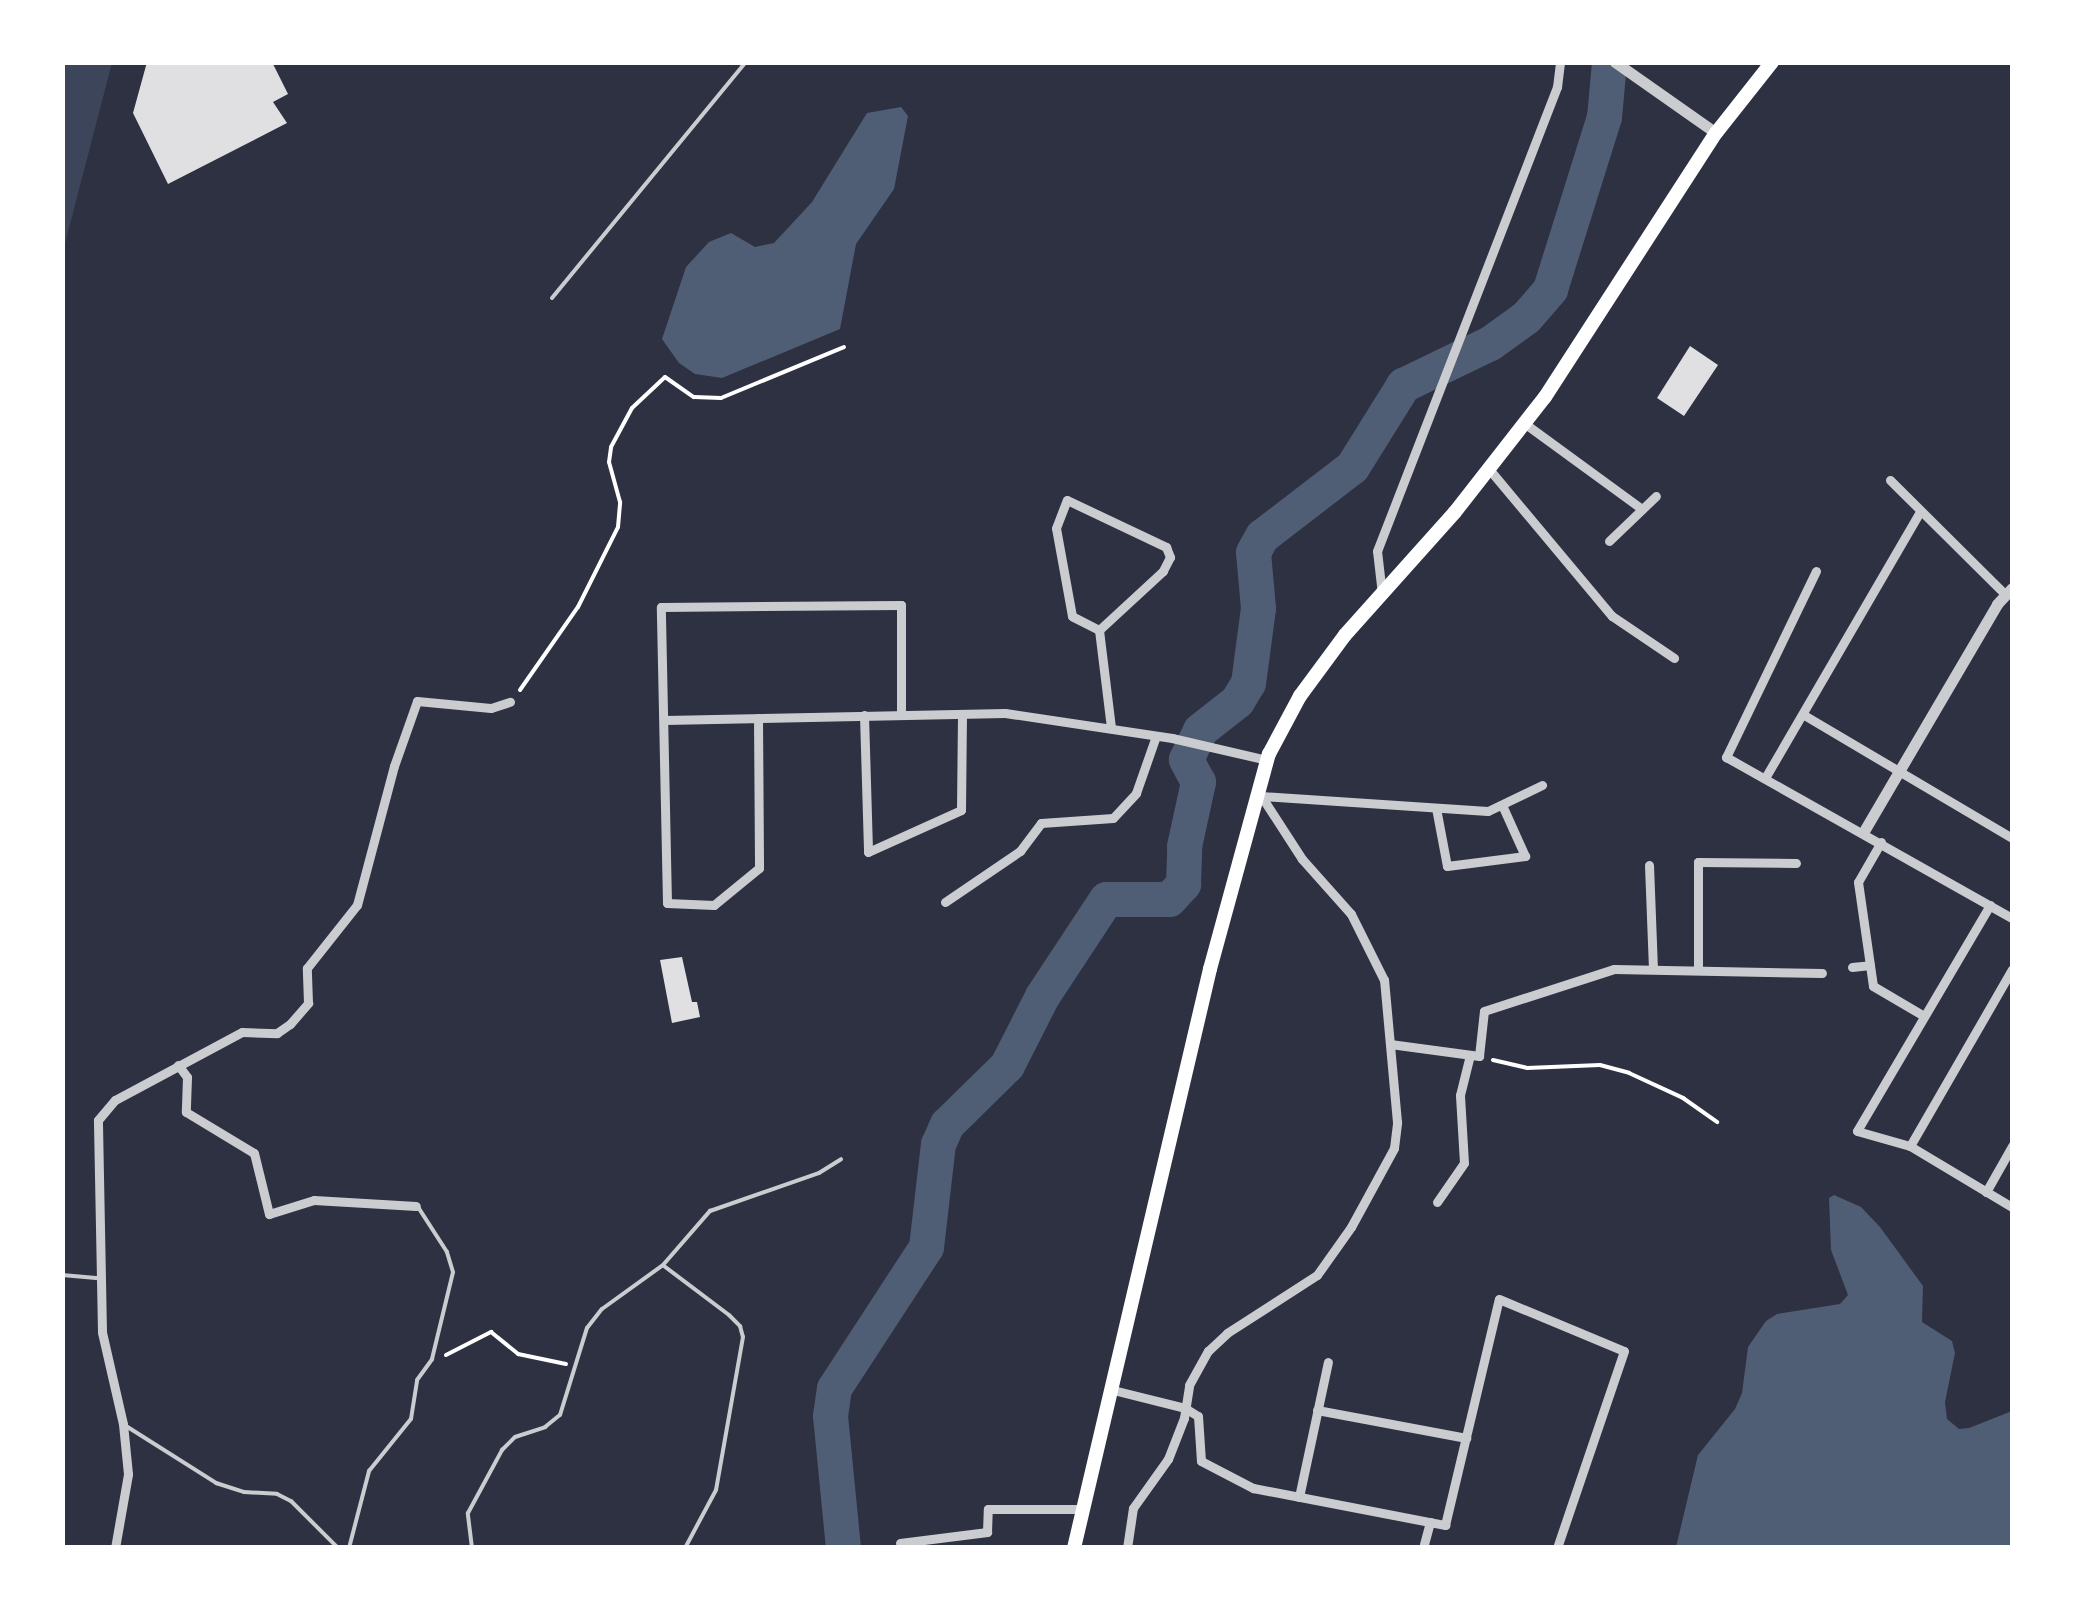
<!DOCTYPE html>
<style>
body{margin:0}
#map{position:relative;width:2075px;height:1610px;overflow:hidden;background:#2d3142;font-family:Karla,sans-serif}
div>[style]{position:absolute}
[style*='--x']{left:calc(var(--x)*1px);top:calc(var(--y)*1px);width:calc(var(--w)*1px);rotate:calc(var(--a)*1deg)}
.green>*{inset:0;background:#3c4559}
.water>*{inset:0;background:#4f5d75}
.river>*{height:35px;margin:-17.5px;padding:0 17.5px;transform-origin:17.5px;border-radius:17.5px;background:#4f5d75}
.building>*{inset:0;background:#e0e0e3}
.path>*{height:4px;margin:-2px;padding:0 2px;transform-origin:2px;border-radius:2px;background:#fff}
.service>*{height:4px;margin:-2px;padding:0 2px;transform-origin:2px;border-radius:2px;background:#caccd0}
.minor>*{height:9px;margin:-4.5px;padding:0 4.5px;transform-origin:4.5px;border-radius:4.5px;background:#caccd0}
.tertiary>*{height:11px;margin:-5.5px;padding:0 5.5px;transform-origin:5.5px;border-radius:5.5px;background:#caccd0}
.primary>*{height:14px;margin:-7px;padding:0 7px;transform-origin:7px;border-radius:7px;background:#fff}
span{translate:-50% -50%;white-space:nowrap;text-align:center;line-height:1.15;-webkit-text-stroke:8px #fff;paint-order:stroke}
.frame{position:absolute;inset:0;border:65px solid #fff;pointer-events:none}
</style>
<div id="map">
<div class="green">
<div style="clip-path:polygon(63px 62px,112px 63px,63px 251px,62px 63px)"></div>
</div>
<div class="water">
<div style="clip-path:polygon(901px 107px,908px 116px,894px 189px,856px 244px,840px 329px,722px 378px,695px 374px,679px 363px,662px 339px,686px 267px,709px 242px,731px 233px,755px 247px,774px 243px,812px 202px,867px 113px)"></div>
<div style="clip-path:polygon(1834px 1195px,1861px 1207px,1880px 1227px,1923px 1286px,1922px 1322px,1952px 1341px,1955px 1353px,1945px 1402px,1947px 1419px,1959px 1429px,1969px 1428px,2012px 1411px,2012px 1547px,1676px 1547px,1698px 1455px,1735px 1409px,1742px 1393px,1748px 1347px,1766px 1321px,1777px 1314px,1840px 1304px,1848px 1295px,1831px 1250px,1829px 1198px)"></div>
</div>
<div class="river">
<div style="--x:843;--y:1548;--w:133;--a:-95.6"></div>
<div style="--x:830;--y:1416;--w:28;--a:-82"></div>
<div style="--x:834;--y:1388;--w:168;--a:-56.9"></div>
<div style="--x:926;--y:1247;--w:104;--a:-83.4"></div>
<div style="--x:938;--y:1144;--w:22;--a:-66"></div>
<div style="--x:947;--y:1124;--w:84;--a:-44.5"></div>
<div style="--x:1007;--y:1065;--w:77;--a:-63.1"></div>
<div style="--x:1042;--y:996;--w:116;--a:-56.6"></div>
<div style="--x:1106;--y:899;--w:63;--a:0"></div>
<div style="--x:1169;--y:899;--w:21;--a:-47"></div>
<div style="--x:1183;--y:884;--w:38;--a:-88"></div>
<div style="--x:1184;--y:846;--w:66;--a:-77.7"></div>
<div style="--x:1198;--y:782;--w:26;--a:-118"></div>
<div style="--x:1186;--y:759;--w:32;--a:-64"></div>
<div style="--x:1200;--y:730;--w:47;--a:-38.1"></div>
<div style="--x:1237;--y:701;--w:21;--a:-59"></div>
<div style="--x:1248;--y:683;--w:76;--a:-82.4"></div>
<div style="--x:1258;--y:608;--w:56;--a:-95.1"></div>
<div style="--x:1253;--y:552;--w:18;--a:-61"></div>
<div style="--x:1262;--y:536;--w:113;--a:-37.5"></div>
<div style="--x:1352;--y:467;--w:97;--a:-58.1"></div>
<div style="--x:1403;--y:385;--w:97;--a:-25.8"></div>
<div style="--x:1490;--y:343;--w:44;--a:-35.8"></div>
<div style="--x:1526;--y:317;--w:37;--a:-49"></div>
<div style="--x:1550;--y:289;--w:180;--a:-72.6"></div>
<div style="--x:1604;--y:117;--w:55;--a:-84.8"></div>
</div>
<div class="building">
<div style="clip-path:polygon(147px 62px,272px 62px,288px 94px,273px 102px,287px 123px,168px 184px,133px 113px)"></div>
<div style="clip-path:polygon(1690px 346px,1718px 365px,1684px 416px,1657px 398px)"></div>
<div style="clip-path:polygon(682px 957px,692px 1002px,697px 1002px,700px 1017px,672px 1023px,660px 960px)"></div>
</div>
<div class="path">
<div style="--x:520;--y:690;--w:101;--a:-55.1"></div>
<div style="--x:578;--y:607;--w:89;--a:-63.4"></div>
<div style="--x:618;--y:527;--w:25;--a:-85"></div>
<div style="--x:620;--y:502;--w:41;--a:-105.4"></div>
<div style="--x:609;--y:462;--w:15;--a:-82"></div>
<div style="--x:611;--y:447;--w:44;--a:-61.7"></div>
<div style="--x:632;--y:408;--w:45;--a:-43.2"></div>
<div style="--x:665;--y:377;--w:35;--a:35"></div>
<div style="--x:694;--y:397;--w:27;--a:2"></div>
<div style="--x:721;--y:398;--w:133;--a:-22.5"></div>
<div style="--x:1493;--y:1060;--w:35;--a:13"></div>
<div style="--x:1527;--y:1068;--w:73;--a:-2.4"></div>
<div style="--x:1600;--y:1065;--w:30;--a:15"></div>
<div style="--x:1629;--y:1073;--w:60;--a:24.8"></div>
<div style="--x:1683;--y:1098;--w:42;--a:35.2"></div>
<div style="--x:446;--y:1355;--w:51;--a:-27.1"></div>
<div style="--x:491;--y:1332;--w:35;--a:39"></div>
<div style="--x:518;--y:1354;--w:49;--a:11.8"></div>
</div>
<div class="service">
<div style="--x:552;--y:298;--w:306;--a:-50.6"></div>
<div style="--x:664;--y:1266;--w:81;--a:37"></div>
<div style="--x:729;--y:1315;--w:16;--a:45"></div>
<div style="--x:740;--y:1326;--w:11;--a:75"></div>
<div style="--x:743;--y:1337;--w:155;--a:100"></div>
<div style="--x:716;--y:1490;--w:66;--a:118.1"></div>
<div style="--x:62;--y:1275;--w:37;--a:5"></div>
<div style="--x:126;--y:1426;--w:107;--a:32.3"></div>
<div style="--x:216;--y:1483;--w:29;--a:18"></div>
<div style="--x:244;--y:1492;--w:33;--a:3"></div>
<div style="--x:277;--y:1494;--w:16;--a:27"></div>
<div style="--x:291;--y:1501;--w:66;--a:45"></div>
<div style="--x:349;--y:1548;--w:80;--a:-75.4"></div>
<div style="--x:369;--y:1471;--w:67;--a:-51.1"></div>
<div style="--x:411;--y:1419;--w:39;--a:-81"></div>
<div style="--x:417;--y:1380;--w:26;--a:-54"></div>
<div style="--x:432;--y:1359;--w:89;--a:-76.4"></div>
<div style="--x:453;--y:1272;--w:21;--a:-107"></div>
<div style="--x:447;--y:1252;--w:54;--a:-122.8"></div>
<div style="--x:472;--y:1548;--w:35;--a:-97"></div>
<div style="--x:468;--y:1513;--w:72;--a:-61.6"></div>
<div style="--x:502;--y:1450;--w:18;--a:-45"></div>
<div style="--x:515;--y:1437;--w:32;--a:-18"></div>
<div style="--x:545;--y:1427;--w:19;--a:-39"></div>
<div style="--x:560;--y:1415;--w:91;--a:-72.8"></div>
<div style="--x:587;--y:1328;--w:24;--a:-52"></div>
<div style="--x:602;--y:1309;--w:75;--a:-35.8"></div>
<div style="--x:663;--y:1265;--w:72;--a:-49"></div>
<div style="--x:710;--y:1211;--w:115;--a:-19.2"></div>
<div style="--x:819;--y:1173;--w:26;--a:-32"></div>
</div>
<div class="minor">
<div style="--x:1524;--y:423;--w:146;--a:36.1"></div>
<div style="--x:1489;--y:469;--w:192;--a:50.1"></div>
<div style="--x:1612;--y:616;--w:75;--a:34.1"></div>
<div style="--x:1890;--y:480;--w:163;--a:44.8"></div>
<div style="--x:1609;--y:541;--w:65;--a:-43.8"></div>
<div style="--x:1816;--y:571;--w:207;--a:115.8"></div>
<div style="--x:1726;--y:757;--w:328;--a:29.4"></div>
<div style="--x:1382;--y:594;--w:43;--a:-96.6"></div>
<div style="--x:1377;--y:551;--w:498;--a:-68.8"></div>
<div style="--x:1557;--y:87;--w:25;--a:-83"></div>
<div style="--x:1099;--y:630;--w:30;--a:-153"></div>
<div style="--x:1072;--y:616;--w:89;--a:-100.3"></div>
<div style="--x:1056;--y:528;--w:30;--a:-69"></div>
<div style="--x:1067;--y:500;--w:110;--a:25.4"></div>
<div style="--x:1166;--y:547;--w:11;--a:68"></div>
<div style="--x:1170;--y:557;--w:16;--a:117"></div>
<div style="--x:1163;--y:571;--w:87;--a:137.3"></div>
<div style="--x:1099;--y:630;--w:99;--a:83"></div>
<div style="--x:864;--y:715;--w:137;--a:88.3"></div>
<div style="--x:868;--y:852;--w:102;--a:-24.3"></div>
<div style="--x:961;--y:810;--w:96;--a:-89.4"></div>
<div style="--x:1804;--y:715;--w:242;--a:30.6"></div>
<div style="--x:758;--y:718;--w:150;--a:89.6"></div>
<div style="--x:759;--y:868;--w:58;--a:140.6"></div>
<div style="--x:714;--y:905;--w:47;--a:-177.6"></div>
<div style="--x:667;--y:903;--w:296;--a:-91.2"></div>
<div style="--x:661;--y:607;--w:240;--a:-0.5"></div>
<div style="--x:901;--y:605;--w:109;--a:90"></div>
<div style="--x:665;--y:720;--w:340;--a:-1.2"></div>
<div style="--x:1005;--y:713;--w:169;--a:8.5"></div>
<div style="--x:1172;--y:738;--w:98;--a:13"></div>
<div style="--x:1765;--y:778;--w:308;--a:-59.8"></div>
<div style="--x:1261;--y:796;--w:227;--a:3.8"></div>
<div style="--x:1488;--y:811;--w:60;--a:-25.7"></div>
<div style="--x:1436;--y:808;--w:59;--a:79.3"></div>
<div style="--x:1447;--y:866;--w:79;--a:-7.3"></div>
<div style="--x:1525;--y:856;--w:56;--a:-114.3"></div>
<div style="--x:1881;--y:842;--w:46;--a:119.9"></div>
<div style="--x:1858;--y:882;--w:105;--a:81.8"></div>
<div style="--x:1873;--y:986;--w:59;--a:30.5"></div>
<div style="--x:1649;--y:865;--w:104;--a:87.8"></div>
<div style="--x:945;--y:902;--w:91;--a:-34.2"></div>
<div style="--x:1020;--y:851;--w:35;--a:-53"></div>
<div style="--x:1041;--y:823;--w:72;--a:-4"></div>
<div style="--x:1113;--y:818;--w:34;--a:-47"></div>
<div style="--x:1136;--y:793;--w:60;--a:-70.7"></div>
<div style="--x:1990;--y:905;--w:262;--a:120.5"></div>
<div style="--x:1857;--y:1131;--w:55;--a:15.8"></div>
<div style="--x:1910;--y:1146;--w:119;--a:30.9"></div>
<div style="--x:1852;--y:967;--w:18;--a:-6"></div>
<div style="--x:1698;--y:970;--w:108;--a:-90"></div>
<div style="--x:1698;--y:862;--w:98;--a:0.6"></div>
<div style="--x:1390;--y:1044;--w:90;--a:7.7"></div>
<div style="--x:1479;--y:1056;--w:45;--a:-83.7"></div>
<div style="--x:1484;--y:1011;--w:137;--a:-17.9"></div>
<div style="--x:1614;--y:969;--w:208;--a:1.1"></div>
<div style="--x:178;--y:1065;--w:15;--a:53"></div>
<div style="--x:187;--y:1077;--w:35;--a:92"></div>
<div style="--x:186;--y:1112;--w:79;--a:31.1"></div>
<div style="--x:254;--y:1153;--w:63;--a:76.2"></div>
<div style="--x:269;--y:1214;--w:47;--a:-17.3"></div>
<div style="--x:314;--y:1200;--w:102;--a:3.4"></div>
<div style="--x:1910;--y:1146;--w:204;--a:-60"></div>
<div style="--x:1986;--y:1192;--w:53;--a:-60.5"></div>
<div style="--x:1437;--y:1202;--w:47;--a:-55.3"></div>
<div style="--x:1464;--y:1163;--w:68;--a:-93.4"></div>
<div style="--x:1460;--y:1095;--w:41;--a:-76"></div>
<div style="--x:1109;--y:1389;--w:78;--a:14"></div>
<div style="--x:1185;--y:1408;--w:15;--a:32"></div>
<div style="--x:1198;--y:1416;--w:45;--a:86.2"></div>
<div style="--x:1201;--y:1461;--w:59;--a:27.4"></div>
<div style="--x:1253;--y:1488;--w:196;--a:10.9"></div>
<div style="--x:1445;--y:1525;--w:232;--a:-76.6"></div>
<div style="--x:1499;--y:1299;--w:135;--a:22.6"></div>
<div style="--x:1624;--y:1351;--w:208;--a:108.8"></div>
<div style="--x:1317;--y:1410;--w:152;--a:10.6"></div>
<div style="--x:1299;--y:1497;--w:138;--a:-77.9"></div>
<div style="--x:900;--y:1543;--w:88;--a:-7.2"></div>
<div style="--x:987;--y:1532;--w:23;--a:-88"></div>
<div style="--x:988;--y:1509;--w:94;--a:0"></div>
<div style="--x:115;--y:1548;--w:75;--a:-80"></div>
<div style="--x:128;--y:1474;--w:50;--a:-95.7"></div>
<div style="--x:123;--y:1424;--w:94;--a:-102.9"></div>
<div style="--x:102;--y:1332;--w:212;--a:-91.1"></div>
<div style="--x:98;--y:1120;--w:26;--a:-50"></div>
<div style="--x:115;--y:1100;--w:144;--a:-28.2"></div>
<div style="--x:242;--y:1032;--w:35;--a:2"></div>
<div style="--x:277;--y:1033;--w:16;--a:-35"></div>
<div style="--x:290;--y:1024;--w:28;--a:-49"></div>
<div style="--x:308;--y:1003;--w:35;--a:-92"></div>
<div style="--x:307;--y:968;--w:80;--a:-51.6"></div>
<div style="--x:357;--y:905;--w:144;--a:-75.1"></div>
<div style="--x:394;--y:766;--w:69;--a:-70.5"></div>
<div style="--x:417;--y:701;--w:74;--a:5.4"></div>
<div style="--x:491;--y:708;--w:20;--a:-18"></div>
<div style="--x:1127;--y:1548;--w:40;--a:-81.5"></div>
<div style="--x:1133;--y:1508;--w:60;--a:-54.5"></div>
<div style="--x:1168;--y:1459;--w:44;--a:-68.7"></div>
<div style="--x:1184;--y:1418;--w:33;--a:-81"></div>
<div style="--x:1189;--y:1385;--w:39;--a:-61"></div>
<div style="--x:1208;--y:1351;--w:26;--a:-43"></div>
<div style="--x:1227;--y:1333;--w:107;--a:-32.8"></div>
<div style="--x:1317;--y:1275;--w:59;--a:-54.7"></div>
<div style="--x:1351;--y:1227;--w:90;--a:-61.4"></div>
<div style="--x:1394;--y:1148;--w:26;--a:-83"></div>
<div style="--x:1397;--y:1122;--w:143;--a:-95.2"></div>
<div style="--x:1384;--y:980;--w:74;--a:-116.6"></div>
<div style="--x:1351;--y:914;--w:74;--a:-131.7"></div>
<div style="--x:1302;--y:859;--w:81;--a:-122.9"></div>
<div style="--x:1423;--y:1548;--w:27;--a:-75"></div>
</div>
<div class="tertiary">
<div style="--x:1615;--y:62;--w:123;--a:35.1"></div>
<div style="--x:1864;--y:831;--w:263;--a:-59.6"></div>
<div style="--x:1997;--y:604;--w:22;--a:-47"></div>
</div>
<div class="primary">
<div style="--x:1074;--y:1548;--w:595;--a:-76.78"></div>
<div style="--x:1210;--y:969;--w:223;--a:-74.7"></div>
<div style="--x:1269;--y:754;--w:66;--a:-61.9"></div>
<div style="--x:1300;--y:696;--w:76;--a:-53.6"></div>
<div style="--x:1345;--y:635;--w:165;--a:-48.2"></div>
<div style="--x:1455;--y:512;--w:146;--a:-52"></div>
<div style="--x:1545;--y:397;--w:315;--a:-57.1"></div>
<div style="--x:1716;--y:133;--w:90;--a:-51.7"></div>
</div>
<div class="frame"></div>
</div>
